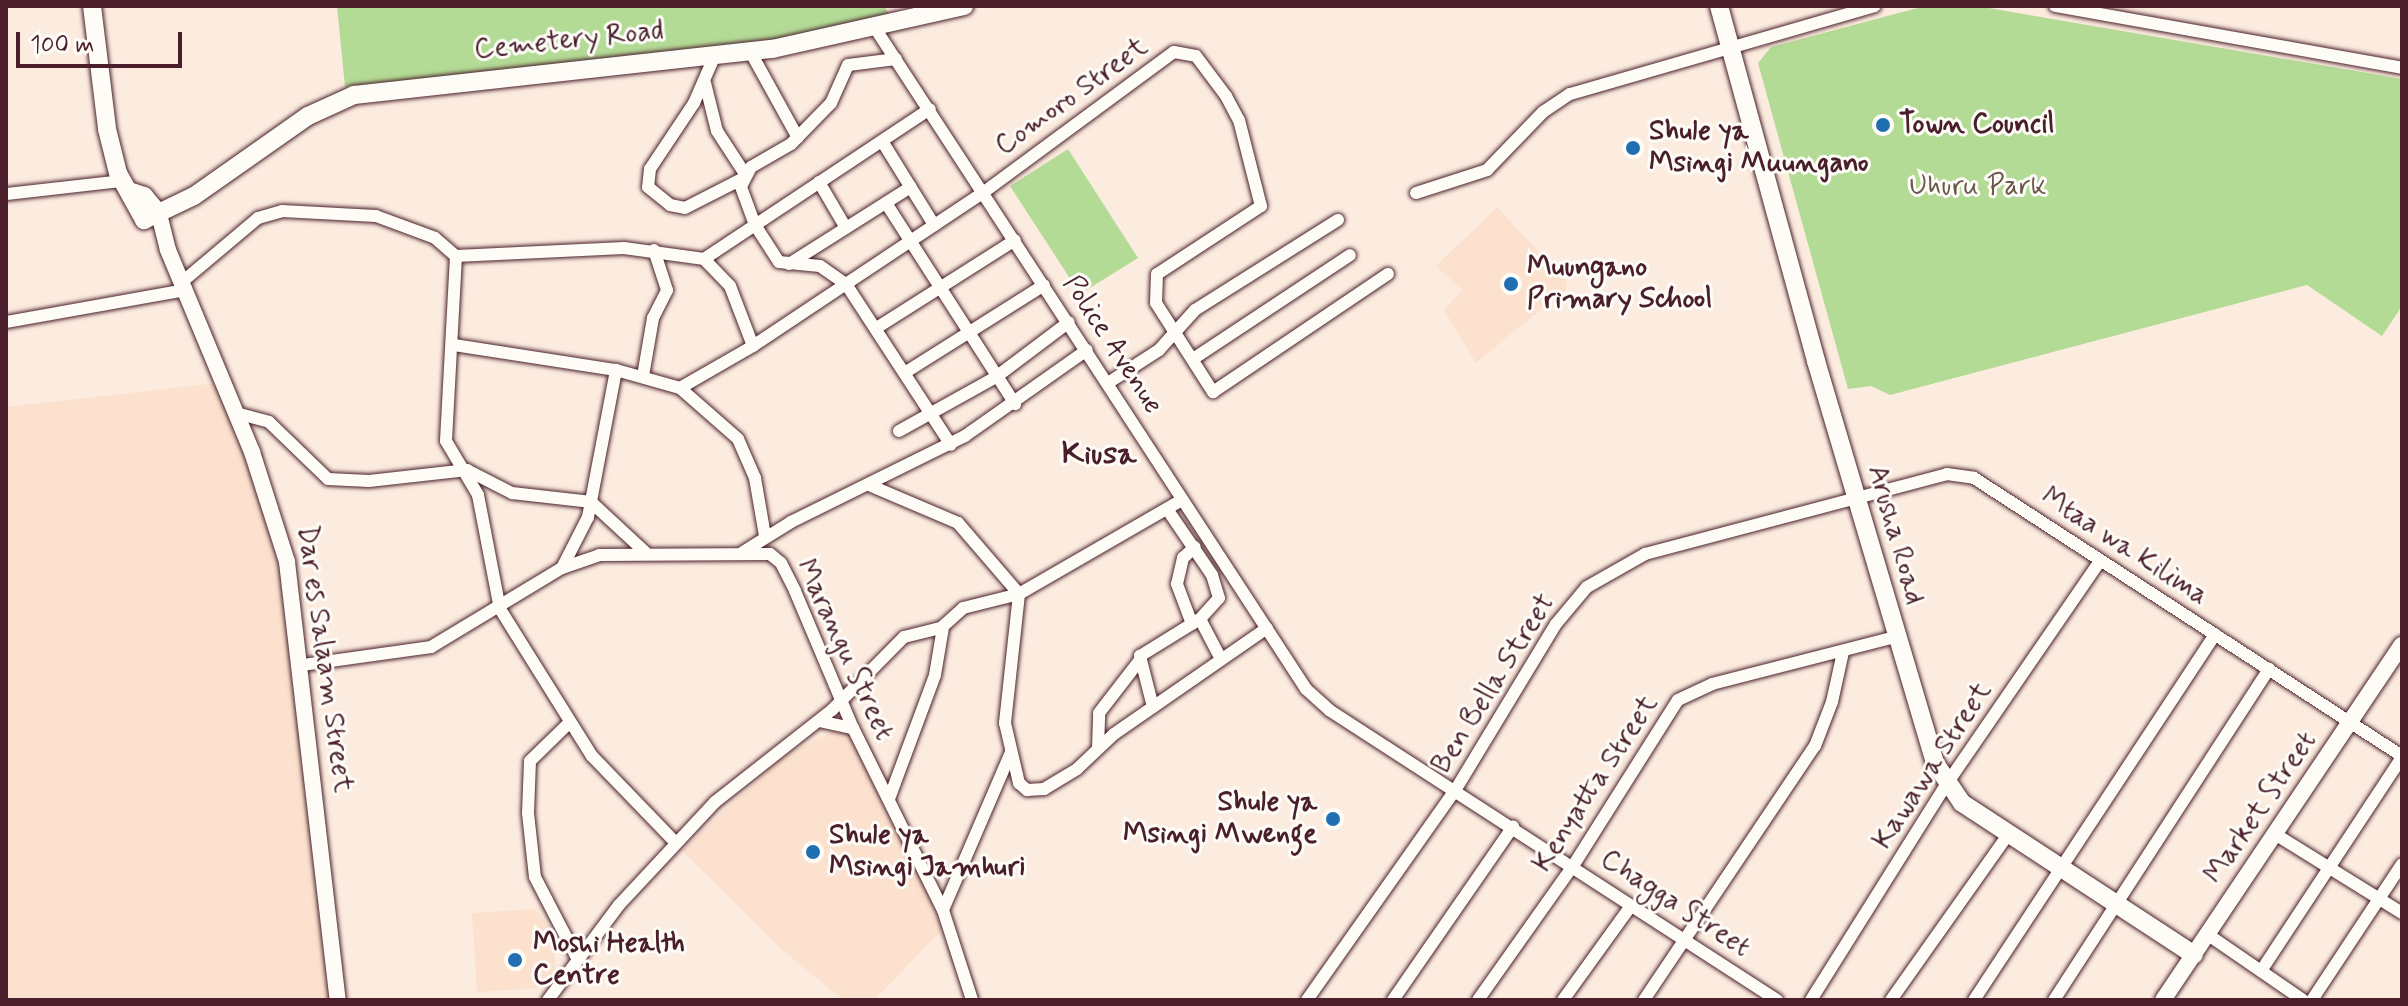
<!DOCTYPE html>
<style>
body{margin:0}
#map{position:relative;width:2408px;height:1006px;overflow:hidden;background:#fcecdf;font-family:Mynerve,sans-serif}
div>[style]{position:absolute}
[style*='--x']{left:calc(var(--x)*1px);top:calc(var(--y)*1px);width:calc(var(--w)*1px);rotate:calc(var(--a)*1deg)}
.built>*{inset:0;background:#fbe1ce}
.green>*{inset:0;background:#b4db96}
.roads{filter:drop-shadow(0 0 2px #4a1f2b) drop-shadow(0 0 2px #4a1f2b)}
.minor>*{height:12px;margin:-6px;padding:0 6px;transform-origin:6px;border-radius:6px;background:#fdfcf7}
.tertiary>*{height:16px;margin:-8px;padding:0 8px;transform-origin:8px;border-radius:8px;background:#fdfcf7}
.secondary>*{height:18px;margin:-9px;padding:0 9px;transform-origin:9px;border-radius:9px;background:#fdfcf7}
.dots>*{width:22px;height:22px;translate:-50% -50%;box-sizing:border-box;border:4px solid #fdfcf7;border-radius:50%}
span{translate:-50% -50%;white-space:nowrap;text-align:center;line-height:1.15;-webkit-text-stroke:6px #fdfcf7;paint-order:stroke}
.street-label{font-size:28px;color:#4a1f2b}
.poi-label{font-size:28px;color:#4a1f2b;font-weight:700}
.left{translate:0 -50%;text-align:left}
.right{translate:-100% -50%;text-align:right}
.park-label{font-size:28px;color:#6a574b}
.quarter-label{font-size:32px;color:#4a1f2b;font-weight:700}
.frame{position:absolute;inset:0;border:8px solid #4a1f2b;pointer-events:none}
.scale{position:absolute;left:16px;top:32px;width:166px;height:36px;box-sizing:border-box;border:4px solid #4a1f2b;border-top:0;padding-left:10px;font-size:24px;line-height:28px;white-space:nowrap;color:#4a1f2b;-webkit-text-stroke:6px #fdfcf7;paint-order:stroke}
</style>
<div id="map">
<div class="built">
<div style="clip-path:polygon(1497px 207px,1566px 281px,1567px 288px,1476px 363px,1444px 310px,1462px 290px,1436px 266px)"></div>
<div style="clip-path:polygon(218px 383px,278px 536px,332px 1000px,6px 1000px,6px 407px)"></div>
<div style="clip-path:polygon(838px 729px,866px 737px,913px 835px,948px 924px,874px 1000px,843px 1000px,779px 947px,682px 851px,781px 757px)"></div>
<div style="clip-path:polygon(535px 909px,553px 932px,557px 987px,477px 992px,472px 913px)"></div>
</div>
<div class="green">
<div style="clip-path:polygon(337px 6px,884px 6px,889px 14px,772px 42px,345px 87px)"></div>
<div style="clip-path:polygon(1925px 6px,1977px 6px,2402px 79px,2402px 306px,2382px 336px,2307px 285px,1890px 395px,1871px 386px,1848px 389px,1758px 63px,1771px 47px)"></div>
<div style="clip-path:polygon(1068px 149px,1138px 258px,1080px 294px,1010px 186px)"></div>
</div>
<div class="roads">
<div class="minor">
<div style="--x:2055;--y:6;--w:352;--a:10.1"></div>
<div style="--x:875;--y:28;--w:789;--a:56.89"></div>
<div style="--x:1306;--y:689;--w:31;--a:42"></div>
<div style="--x:1329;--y:710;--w:534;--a:32.92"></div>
<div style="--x:750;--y:51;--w:99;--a:61.1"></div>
<div style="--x:715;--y:55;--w:52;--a:113.6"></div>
<div style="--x:694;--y:103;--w:79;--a:123.7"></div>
<div style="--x:650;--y:169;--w:18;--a:96"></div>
<div style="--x:648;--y:187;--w:28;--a:39"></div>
<div style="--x:670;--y:205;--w:15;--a:11"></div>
<div style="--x:685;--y:208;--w:64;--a:-27"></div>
<div style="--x:896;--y:59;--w:48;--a:172.9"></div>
<div style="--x:848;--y:65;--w:42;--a:114.1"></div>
<div style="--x:831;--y:103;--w:57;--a:134.3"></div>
<div style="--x:791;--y:144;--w:46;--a:150.1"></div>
<div style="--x:751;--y:167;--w:22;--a:117"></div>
<div style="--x:741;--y:187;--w:40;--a:69.8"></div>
<div style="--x:755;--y:225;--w:44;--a:57"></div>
<div style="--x:779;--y:262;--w:41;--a:5.6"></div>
<div style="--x:820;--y:266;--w:32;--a:35"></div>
<div style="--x:846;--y:284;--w:192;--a:56.9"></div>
<div style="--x:705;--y:83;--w:49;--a:76"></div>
<div style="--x:717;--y:131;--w:51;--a:56.9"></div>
<div style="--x:882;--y:141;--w:99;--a:58.2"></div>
<div style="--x:819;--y:182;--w:53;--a:59.6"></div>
<div style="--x:1416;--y:193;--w:75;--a:-17.9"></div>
<div style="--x:1487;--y:170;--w:81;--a:-46"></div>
<div style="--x:1543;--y:112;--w:32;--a:-34"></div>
<div style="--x:1570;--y:94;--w:317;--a:-16.1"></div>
<div style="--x:6;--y:194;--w:116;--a:-6.4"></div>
<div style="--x:886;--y:203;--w:239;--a:57.3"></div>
<div style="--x:456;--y:256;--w:168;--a:-2.7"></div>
<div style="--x:624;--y:248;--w:81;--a:7.8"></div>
<div style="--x:704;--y:259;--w:37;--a:46"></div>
<div style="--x:730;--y:286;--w:64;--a:69"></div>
<div style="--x:704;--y:259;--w:271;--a:-33.6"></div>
<div style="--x:789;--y:264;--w:144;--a:-32.3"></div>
<div style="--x:182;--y:282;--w:99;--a:-40.1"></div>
<div style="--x:258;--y:218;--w:25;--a:-16"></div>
<div style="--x:282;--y:211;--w:94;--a:3"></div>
<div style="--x:376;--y:216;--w:63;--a:20.4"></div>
<div style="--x:435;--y:238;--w:28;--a:41"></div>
<div style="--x:456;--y:256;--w:185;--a:93.1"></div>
<div style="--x:446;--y:441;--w:63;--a:59.3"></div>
<div style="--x:478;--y:495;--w:116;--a:79.1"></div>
<div style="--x:500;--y:609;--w:173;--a:58"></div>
<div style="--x:592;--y:756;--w:120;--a:46"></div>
<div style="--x:6;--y:322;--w:182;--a:-10.1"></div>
<div style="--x:878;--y:327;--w:162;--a:-32.4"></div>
<div style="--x:454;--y:345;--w:164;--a:8.8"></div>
<div style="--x:616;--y:370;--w:66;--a:15.7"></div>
<div style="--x:680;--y:388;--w:77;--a:41.3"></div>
<div style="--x:738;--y:439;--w:43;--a:66.4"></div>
<div style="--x:755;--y:478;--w:59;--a:80.2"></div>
<div style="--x:1193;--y:359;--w:188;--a:-33.5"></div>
<div style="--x:906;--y:372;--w:163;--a:-32.2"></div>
<div style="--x:643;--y:376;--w:59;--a:-80.2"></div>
<div style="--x:653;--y:318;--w:31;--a:-63"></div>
<div style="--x:667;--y:290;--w:42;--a:-108"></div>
<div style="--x:1108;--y:383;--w:61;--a:-32.9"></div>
<div style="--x:1159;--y:350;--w:54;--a:-48"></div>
<div style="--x:1195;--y:310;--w:169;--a:-32.2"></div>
<div style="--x:680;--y:388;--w:84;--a:-29.9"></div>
<div style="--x:753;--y:346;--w:278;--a:-33.7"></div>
<div style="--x:984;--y:192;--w:236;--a:-36.4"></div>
<div style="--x:1174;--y:52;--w:22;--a:10"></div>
<div style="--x:1196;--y:56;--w:50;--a:53.1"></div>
<div style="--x:1226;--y:96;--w:27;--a:62"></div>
<div style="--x:1239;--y:120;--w:89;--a:75.7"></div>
<div style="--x:1261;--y:206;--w:124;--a:146.8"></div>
<div style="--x:1157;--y:274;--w:29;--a:92"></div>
<div style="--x:1156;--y:303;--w:106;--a:57.4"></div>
<div style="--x:1213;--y:392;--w:211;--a:-34"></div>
<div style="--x:236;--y:413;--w:34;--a:15"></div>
<div style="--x:269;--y:422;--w:82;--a:44"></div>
<div style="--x:328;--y:479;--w:41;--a:2.8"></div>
<div style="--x:369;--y:481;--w:99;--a:-6.4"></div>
<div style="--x:467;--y:470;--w:51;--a:27.1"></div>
<div style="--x:512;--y:493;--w:80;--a:6.5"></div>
<div style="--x:591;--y:502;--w:75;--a:42.8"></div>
<div style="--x:899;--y:431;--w:111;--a:-29.1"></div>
<div style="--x:996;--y:377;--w:91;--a:-37"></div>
<div style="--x:869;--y:485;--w:97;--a:23.1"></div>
<div style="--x:958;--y:523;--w:94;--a:49.3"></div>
<div style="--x:1019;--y:594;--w:130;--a:96.2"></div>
<div style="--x:1005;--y:723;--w:62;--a:76.9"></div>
<div style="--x:1019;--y:783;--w:11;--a:41"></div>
<div style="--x:1027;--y:790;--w:17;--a:-3"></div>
<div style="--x:1044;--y:789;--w:39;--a:-31"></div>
<div style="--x:1077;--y:769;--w:51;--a:-43.4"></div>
<div style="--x:1114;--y:734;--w:186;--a:-34.7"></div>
<div style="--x:743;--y:552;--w:57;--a:-32"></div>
<div style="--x:791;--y:522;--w:194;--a:-26.3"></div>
<div style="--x:965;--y:436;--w:149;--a:-35.2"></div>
<div style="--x:562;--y:568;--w:57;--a:-63"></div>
<div style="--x:588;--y:517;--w:150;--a:-79.2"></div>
<div style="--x:1200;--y:619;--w:45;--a:62.3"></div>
<div style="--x:1192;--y:624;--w:43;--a:-110.6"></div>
<div style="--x:1177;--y:584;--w:27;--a:-77"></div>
<div style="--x:1183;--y:558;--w:16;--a:-43"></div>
<div style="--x:302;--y:665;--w:130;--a:-7.9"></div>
<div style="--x:431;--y:647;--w:153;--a:-31.1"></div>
<div style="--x:562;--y:568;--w:39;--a:-19"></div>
<div style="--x:599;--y:555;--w:171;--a:-0.3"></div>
<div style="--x:770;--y:554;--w:14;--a:39"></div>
<div style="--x:781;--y:563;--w:31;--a:63"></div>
<div style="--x:795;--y:591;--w:149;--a:67.1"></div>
<div style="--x:853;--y:728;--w:203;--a:63.7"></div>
<div style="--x:943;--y:910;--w:95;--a:72.1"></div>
<div style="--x:1153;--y:707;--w:53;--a:-104.3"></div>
<div style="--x:1140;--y:656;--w:70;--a:-31.7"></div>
<div style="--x:1200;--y:619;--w:28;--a:-48"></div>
<div style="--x:1219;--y:598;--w:24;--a:-107"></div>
<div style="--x:1212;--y:575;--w:80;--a:-124.3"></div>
<div style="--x:819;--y:721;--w:35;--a:12"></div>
<div style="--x:570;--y:722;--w:56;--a:135.7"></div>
<div style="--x:530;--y:761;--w:52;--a:92.2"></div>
<div style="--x:528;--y:813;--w:64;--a:83.8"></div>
<div style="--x:535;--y:877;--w:89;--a:62.6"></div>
<div style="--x:1098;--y:748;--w:35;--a:-88"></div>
<div style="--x:1099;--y:713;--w:67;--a:-52.3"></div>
<div style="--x:889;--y:799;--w:132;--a:-69.6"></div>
<div style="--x:935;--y:675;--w:49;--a:-80.5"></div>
<div style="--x:2275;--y:834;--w:150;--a:31.9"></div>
<div style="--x:943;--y:910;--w:172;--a:-66.7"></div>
<div style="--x:2207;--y:934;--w:116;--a:34.5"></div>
<div style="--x:2261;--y:971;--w:256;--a:-56.6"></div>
<div style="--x:548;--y:1000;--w:119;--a:-53.2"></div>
<div style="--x:619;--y:905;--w:141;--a:-47"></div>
<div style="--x:715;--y:802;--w:149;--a:-38.2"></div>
<div style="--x:832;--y:710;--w:103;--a:-45.4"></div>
<div style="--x:904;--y:637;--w:38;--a:-14"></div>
<div style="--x:941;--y:628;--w:30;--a:-42"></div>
<div style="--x:963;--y:608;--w:58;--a:-14"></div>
<div style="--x:1019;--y:594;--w:188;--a:-30"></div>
<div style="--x:1307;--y:1000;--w:258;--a:-54.8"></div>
<div style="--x:1456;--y:789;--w:193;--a:-58.8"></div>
<div style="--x:1556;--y:624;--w:48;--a:-50"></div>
<div style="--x:1587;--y:587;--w:67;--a:-29.6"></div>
<div style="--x:1645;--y:554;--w:312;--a:-14.8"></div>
<div style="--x:1947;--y:474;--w:27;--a:8"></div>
<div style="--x:1974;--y:478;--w:510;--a:33.01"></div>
<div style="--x:1393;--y:1000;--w:211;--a:-55.3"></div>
<div style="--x:1478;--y:1000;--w:164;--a:-54.7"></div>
<div style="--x:1573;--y:866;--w:196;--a:-57.7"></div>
<div style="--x:1678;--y:700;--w:38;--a:-25"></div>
<div style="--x:1712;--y:684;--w:189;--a:-14.4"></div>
<div style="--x:1563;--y:1000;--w:115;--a:-54.2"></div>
<div style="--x:1644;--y:1000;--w:306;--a:-56.1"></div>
<div style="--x:1815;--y:746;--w:47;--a:-68.9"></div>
<div style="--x:1832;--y:702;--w:51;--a:-77.6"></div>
<div style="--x:1811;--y:1000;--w:254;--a:-57.9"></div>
<div style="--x:1946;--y:785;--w:272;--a:-55.5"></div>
<div style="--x:1891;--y:1000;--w:202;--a:-54.7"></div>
<div style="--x:1974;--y:1000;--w:438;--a:-56.6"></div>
<div style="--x:2054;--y:1000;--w:395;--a:-57"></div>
<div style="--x:2312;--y:1000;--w:163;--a:-56.5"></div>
</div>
<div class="tertiary">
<div style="--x:159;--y:214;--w:37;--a:76"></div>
<div style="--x:168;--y:250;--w:219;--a:67.4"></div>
<div style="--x:252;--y:452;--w:115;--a:72.3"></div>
<div style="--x:287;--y:562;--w:441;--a:83.4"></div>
<div style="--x:2163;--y:1000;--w:428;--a:-56.1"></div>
</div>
<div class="secondary">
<div style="--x:92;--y:6;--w:124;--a:83"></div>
<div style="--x:107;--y:129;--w:45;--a:76"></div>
<div style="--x:118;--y:173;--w:54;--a:61"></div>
<div style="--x:144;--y:220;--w:55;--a:-25.6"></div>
<div style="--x:194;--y:196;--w:139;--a:-35.1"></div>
<div style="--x:308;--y:116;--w:51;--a:-24.5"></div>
<div style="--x:354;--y:95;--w:421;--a:-6.3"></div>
<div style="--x:772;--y:49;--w:197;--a:-12.6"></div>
<div style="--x:1719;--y:6;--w:368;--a:74.7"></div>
<div style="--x:1816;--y:361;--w:419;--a:73.5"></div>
<div style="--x:1935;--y:763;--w:48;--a:56"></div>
<div style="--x:1962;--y:803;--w:277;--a:33.2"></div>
<div style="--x:129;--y:191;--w:16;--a:18"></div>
<div style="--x:144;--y:196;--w:23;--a:50"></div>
</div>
</div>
<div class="dots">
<div style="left:1883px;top:125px;background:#1f6fb2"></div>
<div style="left:1633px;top:148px;background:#1f6fb2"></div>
<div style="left:1511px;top:284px;background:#1f6fb2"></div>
<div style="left:1333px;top:819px;background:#1f6fb2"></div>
<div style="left:813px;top:852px;background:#1f6fb2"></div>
<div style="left:515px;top:960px;background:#1f6fb2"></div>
</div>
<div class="street-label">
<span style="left:569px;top:41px;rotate:-6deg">Cemetery Road</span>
<span style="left:1072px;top:97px;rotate:-36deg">Comoro Street</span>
<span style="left:1112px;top:345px;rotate:57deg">Police Avenue</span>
<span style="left:1895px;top:535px;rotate:74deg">Arusha Road</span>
<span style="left:2124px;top:547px;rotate:33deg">Mtaa wa Kilima</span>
<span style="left:844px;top:650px;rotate:65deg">Marangu Street</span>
<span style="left:324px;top:659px;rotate:82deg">Dar es Salaam Street</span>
<span style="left:1494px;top:684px;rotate:-58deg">Ben Bella Street</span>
<span style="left:1933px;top:766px;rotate:-57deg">Kawawa Street</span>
<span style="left:1596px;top:784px;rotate:-57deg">Kenyatta Street</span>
<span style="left:2261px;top:808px;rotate:-56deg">Market Street</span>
<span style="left:1675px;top:904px;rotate:33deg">Chagga Street</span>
</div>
<div class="poi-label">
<span class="left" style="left:1899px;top:125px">Town Council</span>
<span class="left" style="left:1649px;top:148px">Shule ya<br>Msingi Muungano</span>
<span class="left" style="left:1527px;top:284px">Muungano<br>Primary School</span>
<span class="right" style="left:1317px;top:819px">Shule ya<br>Msingi Mwenge</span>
<span class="left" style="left:829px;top:852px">Shule ya<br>Msingi Jamhuri</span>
<span class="left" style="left:533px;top:960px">Moshi Health<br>Centre</span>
</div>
<div class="park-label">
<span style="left:1978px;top:187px">Uhuru Park</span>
</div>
<div class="quarter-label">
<span style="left:1099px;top:454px">Kiusa</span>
</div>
<div class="frame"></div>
<div class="scale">100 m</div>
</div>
